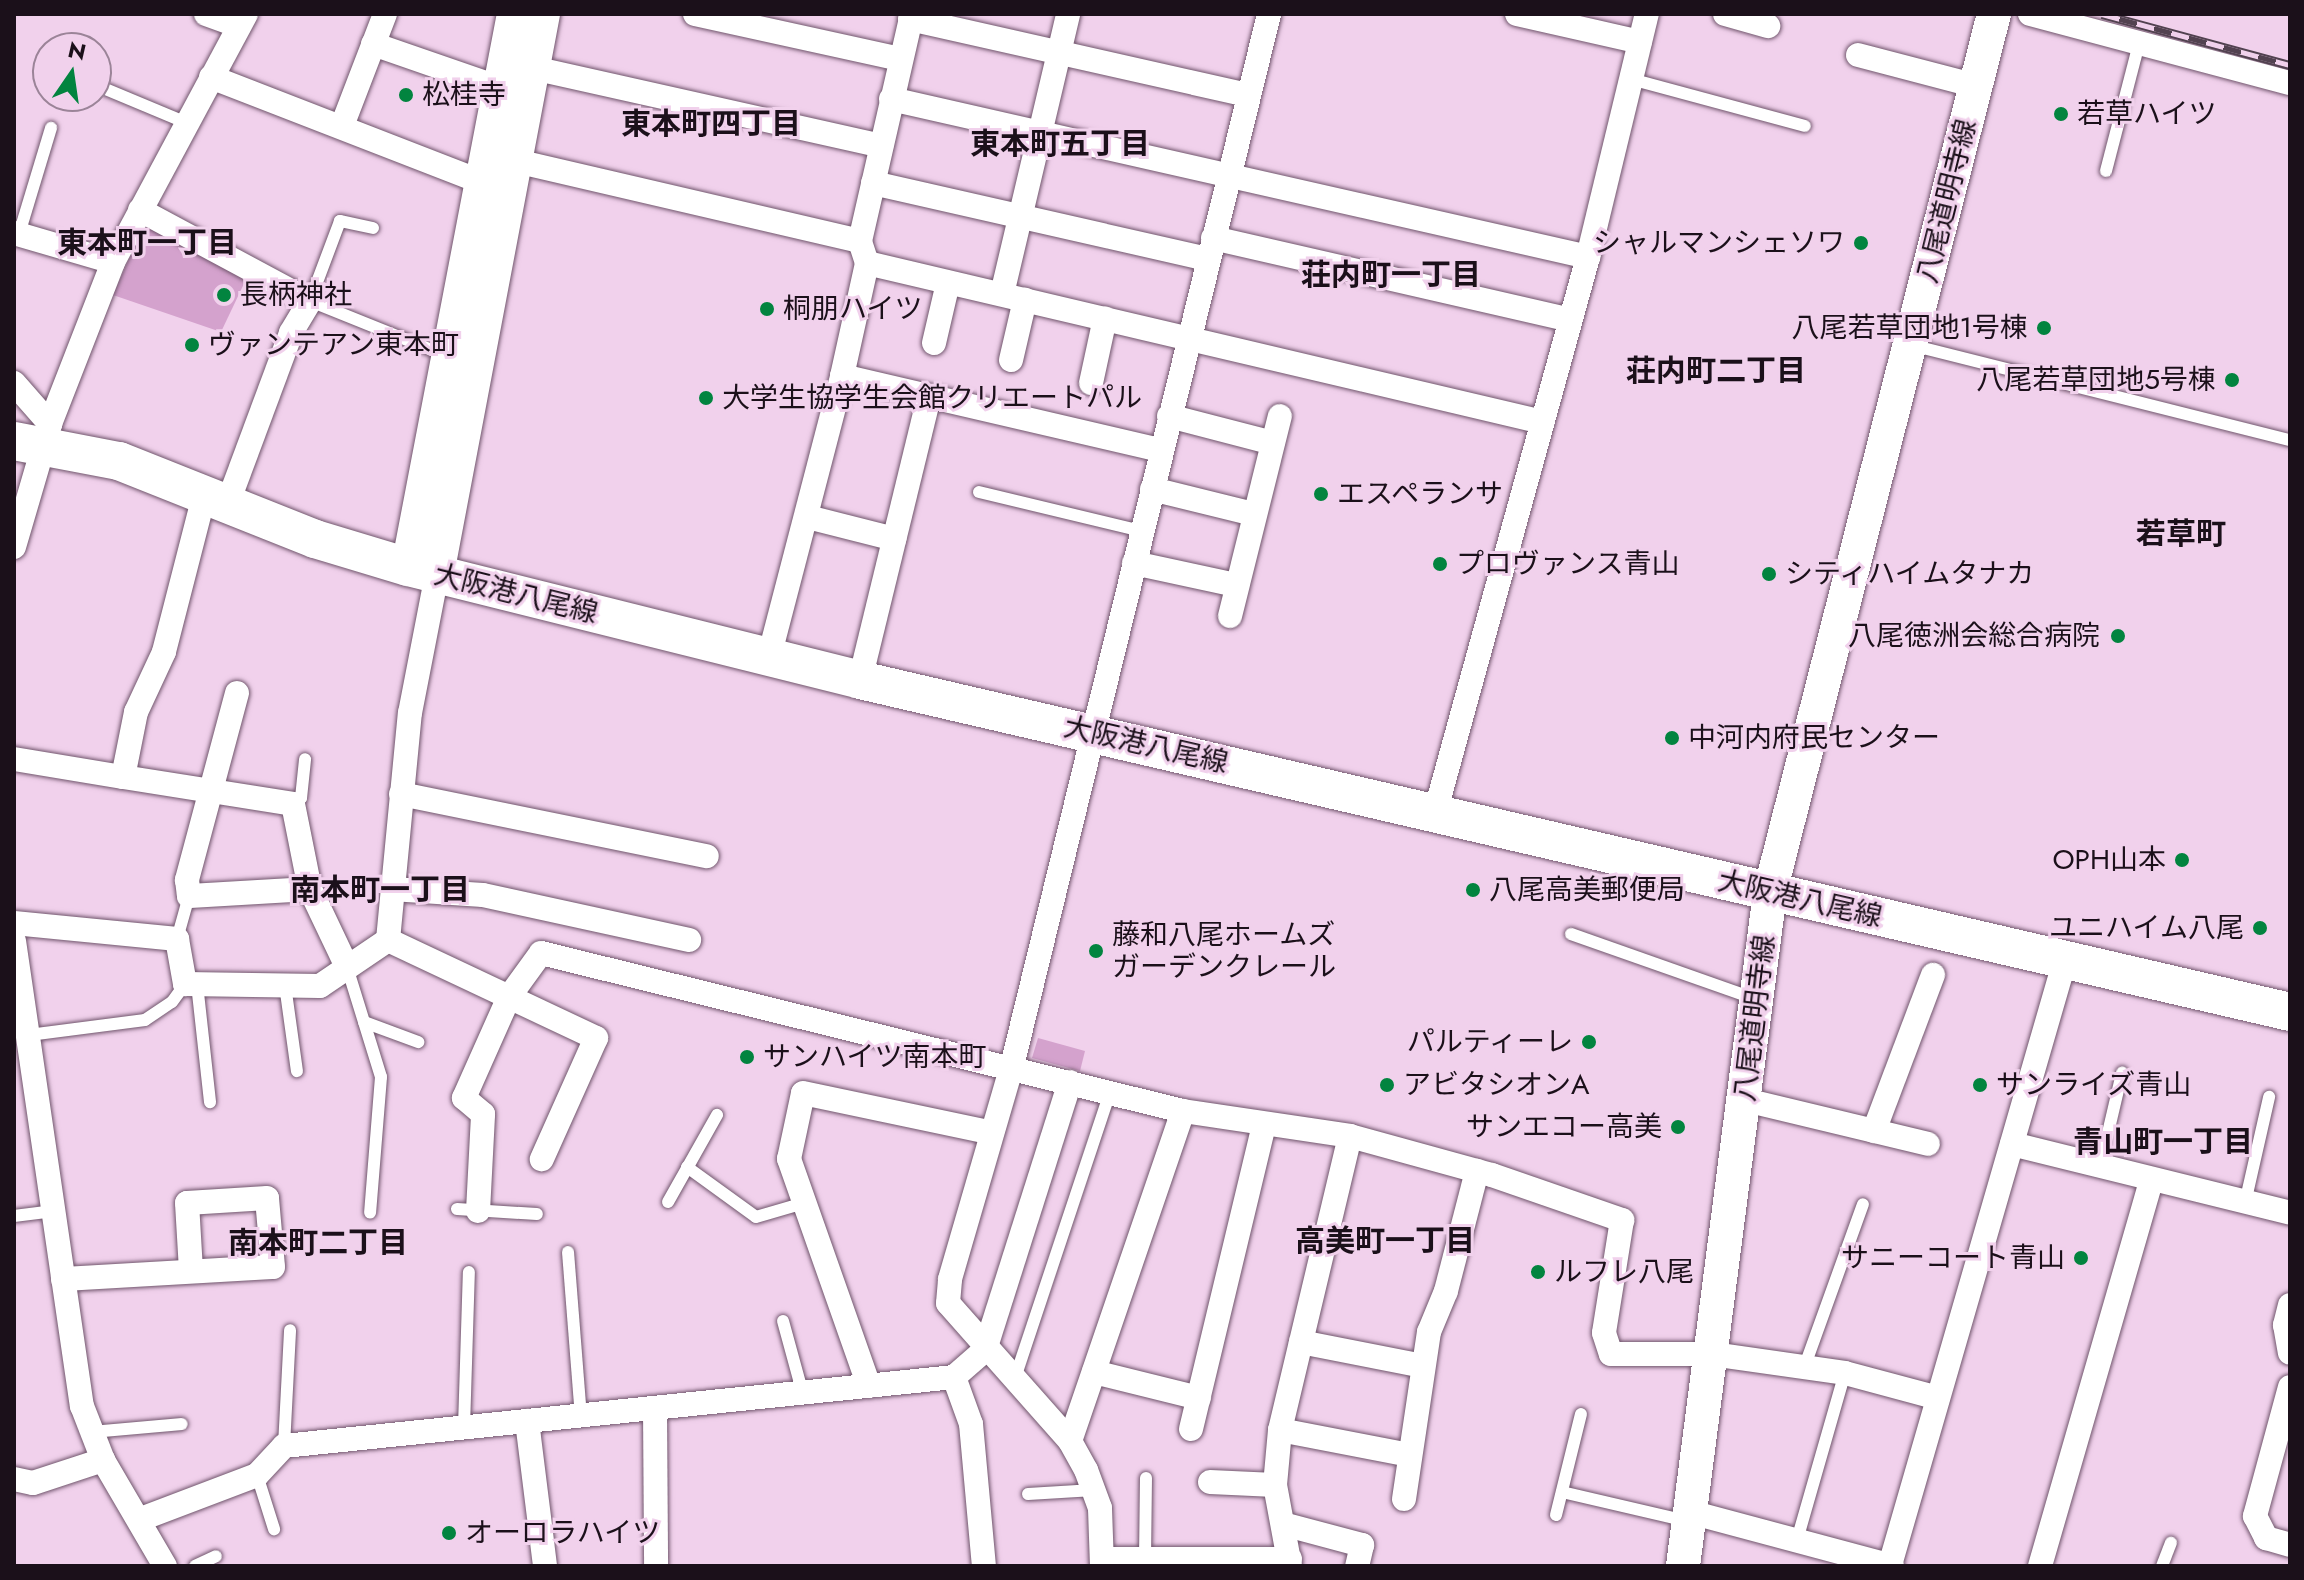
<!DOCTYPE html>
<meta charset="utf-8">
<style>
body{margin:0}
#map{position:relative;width:2304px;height:1580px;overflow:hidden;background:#f1d1ec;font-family:Jost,"Noto Sans JP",sans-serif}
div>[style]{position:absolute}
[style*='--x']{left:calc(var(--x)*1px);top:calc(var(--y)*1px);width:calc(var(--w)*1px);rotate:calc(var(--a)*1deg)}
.green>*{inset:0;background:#d4a2cd}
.roads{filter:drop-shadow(0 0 2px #70556c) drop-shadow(0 0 2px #70556c)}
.lane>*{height:12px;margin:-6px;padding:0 6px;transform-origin:6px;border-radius:6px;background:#fff}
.street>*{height:24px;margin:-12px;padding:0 12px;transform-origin:12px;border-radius:12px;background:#fff}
.secondary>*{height:34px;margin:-17px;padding:0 17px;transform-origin:17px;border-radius:17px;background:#fff}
.primary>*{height:38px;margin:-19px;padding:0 19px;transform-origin:19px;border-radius:19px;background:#fff}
.rail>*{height:9px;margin-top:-4.5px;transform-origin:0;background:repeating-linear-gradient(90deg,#f1d1ec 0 18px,#524250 0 36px);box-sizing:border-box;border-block:2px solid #524250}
.dots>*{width:22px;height:22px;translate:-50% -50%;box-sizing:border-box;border:4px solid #f1d1ec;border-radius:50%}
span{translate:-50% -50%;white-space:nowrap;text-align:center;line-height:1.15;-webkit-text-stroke:6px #f1d1ec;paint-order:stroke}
.poi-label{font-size:28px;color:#1b101a}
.left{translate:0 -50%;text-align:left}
.right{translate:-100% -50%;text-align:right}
.street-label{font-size:28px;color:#1b101a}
.neighbourhood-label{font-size:30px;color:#1b101a;font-weight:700}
.frame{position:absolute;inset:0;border:16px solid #1b101a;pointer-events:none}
.north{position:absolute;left:32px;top:32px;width:80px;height:80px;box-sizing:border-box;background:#f1d1ec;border:2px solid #9b8498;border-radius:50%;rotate:13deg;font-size:22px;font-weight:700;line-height:32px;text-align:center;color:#1b101a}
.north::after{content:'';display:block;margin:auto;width:28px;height:36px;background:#02843f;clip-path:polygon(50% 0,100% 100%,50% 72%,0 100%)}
</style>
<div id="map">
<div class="green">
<div style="clip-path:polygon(145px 223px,250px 271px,221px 332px,113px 295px)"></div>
<div style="clip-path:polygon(1038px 1038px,1085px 1051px,1080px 1071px,1032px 1058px)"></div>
</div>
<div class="roads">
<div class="lane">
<div style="--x:1631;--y:79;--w:180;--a:15.1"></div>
<div style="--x:96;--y:85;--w:99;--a:22.7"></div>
<div style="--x:2106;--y:171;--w:132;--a:-75.5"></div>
<div style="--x:373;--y:228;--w:34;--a:-168"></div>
<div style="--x:340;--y:221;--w:85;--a:110.6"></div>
<div style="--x:310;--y:301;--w:148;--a:21.9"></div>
<div style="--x:19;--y:234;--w:111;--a:-73.2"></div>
<div style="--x:1911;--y:345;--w:391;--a:14.1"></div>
<div style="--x:979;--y:492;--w:168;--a:13.5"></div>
<div style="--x:293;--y:804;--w:10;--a:-37"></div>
<div style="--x:301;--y:798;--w:39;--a:-84"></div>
<div style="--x:1571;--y:934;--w:193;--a:19.4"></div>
<div style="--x:177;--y:939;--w:45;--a:-74.4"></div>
<div style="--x:347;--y:967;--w:115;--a:72.8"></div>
<div style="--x:381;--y:1077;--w:136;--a:94.6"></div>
<div style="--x:197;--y:984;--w:119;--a:83.7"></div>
<div style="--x:285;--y:985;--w:87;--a:82.1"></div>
<div style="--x:364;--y:1022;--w:58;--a:20.3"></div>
<div style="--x:29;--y:1035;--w:117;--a:-7.4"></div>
<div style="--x:145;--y:1020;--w:32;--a:-34"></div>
<div style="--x:172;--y:1002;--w:22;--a:-54"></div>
<div style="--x:687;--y:1167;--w:85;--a:35.9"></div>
<div style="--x:756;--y:1217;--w:50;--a:-16.3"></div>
<div style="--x:2100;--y:1167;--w:97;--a:-76.8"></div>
<div style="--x:668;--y:1202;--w:100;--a:-60.6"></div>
<div style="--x:2245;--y:1203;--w:109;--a:-77.2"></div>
<div style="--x:457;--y:1209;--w:80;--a:3.6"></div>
<div style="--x:14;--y:1216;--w:40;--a:-7.1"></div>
<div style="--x:568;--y:1252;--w:165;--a:85.5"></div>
<div style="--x:783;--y:1321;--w:76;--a:74.7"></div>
<div style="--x:1804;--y:1368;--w:174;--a:-70.2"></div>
<div style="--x:1015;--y:1378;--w:301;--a:-71.6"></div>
<div style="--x:464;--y:1427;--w:155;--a:-88.2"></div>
<div style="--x:92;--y:1432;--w:90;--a:-5.1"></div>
<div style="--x:284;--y:1446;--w:116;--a:-87"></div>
<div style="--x:257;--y:1475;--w:57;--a:72.5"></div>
<div style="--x:1562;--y:1492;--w:128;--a:13.1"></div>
<div style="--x:1028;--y:1494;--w:66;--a:-3.5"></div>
<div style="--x:1556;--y:1515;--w:104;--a:-76.1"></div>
<div style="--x:1797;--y:1540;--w:174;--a:-74"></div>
<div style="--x:1145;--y:1559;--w:81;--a:-89.3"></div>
<div style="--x:195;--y:1566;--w:23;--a:-25"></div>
<div style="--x:2162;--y:1566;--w:25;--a:-69"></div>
</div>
<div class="street">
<div style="--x:206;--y:14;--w:35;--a:20"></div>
<div style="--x:695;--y:14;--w:210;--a:12.4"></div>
<div style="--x:1517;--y:14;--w:126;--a:12.8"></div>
<div style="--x:1725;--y:14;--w:45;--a:15.6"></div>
<div style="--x:2030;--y:14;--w:269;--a:14.9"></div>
<div style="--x:910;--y:19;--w:346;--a:12.7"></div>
<div style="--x:373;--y:44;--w:134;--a:19.1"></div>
<div style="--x:1858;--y:55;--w:122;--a:14.7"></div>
<div style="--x:533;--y:68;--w:357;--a:12.6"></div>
<div style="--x:211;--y:77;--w:291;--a:21.2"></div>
<div style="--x:891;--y:99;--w:715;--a:12.77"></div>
<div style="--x:342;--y:126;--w:120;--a:-69"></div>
<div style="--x:516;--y:161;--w:353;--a:13.1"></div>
<div style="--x:873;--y:183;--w:344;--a:12.8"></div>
<div style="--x:140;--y:210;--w:193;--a:28.2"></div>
<div style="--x:310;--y:301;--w:37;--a:121"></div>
<div style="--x:291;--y:333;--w:180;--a:110.4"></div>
<div style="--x:14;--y:233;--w:103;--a:16.3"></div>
<div style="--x:1213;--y:238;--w:366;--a:12.9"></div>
<div style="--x:867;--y:263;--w:694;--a:13.24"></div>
<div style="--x:1002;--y:294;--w:288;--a:-76.7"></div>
<div style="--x:934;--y:343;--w:62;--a:-76.9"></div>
<div style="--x:1011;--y:360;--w:62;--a:-76.9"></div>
<div style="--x:842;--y:376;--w:327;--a:13.1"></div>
<div style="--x:14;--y:383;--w:55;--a:48.7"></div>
<div style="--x:1091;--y:383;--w:66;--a:-77.8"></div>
<div style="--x:1169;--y:416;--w:107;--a:14.6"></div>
<div style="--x:1152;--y:489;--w:105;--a:13.8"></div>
<div style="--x:205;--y:492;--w:165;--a:104.4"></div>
<div style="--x:164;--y:652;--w:66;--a:115"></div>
<div style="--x:136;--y:712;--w:66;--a:101.3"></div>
<div style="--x:123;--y:777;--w:172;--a:9"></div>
<div style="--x:293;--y:804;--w:87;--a:78.7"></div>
<div style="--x:310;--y:889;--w:86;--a:64.6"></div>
<div style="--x:808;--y:517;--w:89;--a:14.3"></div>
<div style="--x:14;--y:547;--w:128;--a:-73.7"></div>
<div style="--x:50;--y:424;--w:174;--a:-68.7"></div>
<div style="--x:113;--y:262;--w:281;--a:-61.8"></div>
<div style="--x:1134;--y:563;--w:104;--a:12.2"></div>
<div style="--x:1230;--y:616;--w:206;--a:-76"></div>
<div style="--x:769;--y:657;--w:290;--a:-75.4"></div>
<div style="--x:842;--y:376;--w:116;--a:-77.5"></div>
<div style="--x:867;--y:263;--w:23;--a:-108"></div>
<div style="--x:860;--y:241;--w:233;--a:-77.1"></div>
<div style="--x:860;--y:680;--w:290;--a:-76.3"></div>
<div style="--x:237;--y:693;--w:194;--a:105"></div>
<div style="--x:187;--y:880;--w:16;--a:83"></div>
<div style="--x:189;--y:896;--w:121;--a:-3.3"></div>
<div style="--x:14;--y:759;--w:110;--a:9.4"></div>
<div style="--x:401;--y:794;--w:312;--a:11.5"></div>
<div style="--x:1435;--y:813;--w:577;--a:-74.61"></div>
<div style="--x:1588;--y:257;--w:250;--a:-76.4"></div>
<div style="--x:392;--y:889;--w:91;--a:3.8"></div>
<div style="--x:483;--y:895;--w:211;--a:12.3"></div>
<div style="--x:14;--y:923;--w:164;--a:5.6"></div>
<div style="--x:177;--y:939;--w:46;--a:79.9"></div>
<div style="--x:185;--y:984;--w:135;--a:0.8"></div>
<div style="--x:320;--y:986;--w:82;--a:-34.1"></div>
<div style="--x:388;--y:940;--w:228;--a:-84.5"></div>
<div style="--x:410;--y:713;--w:142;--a:-79"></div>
<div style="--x:388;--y:940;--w:230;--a:25.2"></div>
<div style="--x:596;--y:1038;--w:133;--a:114.1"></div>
<div style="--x:14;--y:941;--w:470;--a:81.7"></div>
<div style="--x:82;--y:1406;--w:58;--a:68.7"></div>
<div style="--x:103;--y:1460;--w:123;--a:59.7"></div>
<div style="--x:1745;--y:1100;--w:188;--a:13.5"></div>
<div style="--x:1874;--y:1131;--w:167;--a:-69.3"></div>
<div style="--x:2012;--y:1144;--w:286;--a:13.9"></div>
<div style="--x:478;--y:1211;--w:97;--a:-87"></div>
<div style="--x:483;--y:1114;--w:25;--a:-140"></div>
<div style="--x:464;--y:1098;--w:111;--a:-66"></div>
<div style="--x:509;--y:997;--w:54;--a:-54"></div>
<div style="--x:541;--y:953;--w:661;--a:13.83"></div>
<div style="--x:1183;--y:1111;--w:169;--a:8.5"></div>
<div style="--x:1350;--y:1136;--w:147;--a:15.4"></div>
<div style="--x:1492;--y:1175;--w:138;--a:19.1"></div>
<div style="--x:1622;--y:1220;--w:114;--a:99.1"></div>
<div style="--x:1604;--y:1333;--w:22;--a:72"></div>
<div style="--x:1611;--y:1354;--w:101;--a:0"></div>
<div style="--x:1712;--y:1354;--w:134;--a:8.1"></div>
<div style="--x:1845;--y:1373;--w:96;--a:15"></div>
<div style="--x:63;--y:1279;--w:210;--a:-3.3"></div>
<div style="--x:273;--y:1267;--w:69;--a:-95"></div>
<div style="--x:267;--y:1198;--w:80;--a:176.4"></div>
<div style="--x:187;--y:1203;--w:68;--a:86.6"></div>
<div style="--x:2290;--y:1305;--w:21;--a:104"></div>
<div style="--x:2285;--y:1325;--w:28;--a:80"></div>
<div style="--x:1301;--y:1342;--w:124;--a:11.1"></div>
<div style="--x:1094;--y:1372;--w:108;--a:13.9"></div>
<div style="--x:954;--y:1377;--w:50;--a:70.1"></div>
<div style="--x:971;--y:1424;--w:143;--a:84.8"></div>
<div style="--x:869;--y:1386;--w:241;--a:-109.4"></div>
<div style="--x:789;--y:1159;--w:67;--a:-78"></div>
<div style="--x:803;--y:1093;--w:193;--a:11.9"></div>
<div style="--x:2290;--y:1387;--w:134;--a:105.2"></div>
<div style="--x:2255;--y:1516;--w:25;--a:63"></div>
<div style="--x:2266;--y:1538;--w:25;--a:16"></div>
<div style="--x:655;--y:1409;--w:157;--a:89.6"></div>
<div style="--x:527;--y:1421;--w:146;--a:82.9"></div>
<div style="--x:1191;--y:1429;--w:312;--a:-76.5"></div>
<div style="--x:1280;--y:1430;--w:132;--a:10.9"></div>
<div style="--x:1070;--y:1441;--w:349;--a:-71.1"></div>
<div style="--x:14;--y:1479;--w:19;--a:12"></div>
<div style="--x:33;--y:1483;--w:74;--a:-18.2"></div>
<div style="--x:1210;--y:1482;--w:65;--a:2.6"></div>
<div style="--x:1275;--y:1485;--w:82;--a:79.5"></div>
<div style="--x:1275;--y:1485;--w:55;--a:-84.8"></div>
<div style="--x:1280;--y:1430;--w:302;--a:-76.6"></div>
<div style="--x:1404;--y:1499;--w:169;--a:-81.5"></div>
<div style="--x:1429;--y:1332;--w:44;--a:-67.5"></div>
<div style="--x:1446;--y:1291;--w:124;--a:-75.5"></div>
<div style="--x:1690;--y:1512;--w:209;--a:15"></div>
<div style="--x:141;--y:1519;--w:124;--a:-20.8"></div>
<div style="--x:257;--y:1475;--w:40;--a:-47"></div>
<div style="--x:284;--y:1446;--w:674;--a:-5.88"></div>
<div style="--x:954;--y:1377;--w:41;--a:-41.1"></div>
<div style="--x:985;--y:1350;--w:281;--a:-72.4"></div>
<div style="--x:1283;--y:1524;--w:82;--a:14.9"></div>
<div style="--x:1362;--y:1545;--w:22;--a:103"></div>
<div style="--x:1104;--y:1559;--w:186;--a:0"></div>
<div style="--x:1890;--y:1565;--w:630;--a:-73.87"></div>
<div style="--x:1102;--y:1566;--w:58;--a:-92"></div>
<div style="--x:1100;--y:1508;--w:40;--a:-110.2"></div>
<div style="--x:1086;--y:1470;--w:33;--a:-119"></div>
<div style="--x:1070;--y:1441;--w:184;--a:-131.5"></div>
<div style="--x:948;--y:1303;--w:24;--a:-85"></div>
<div style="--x:950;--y:1279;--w:222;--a:-73.8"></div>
<div style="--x:1012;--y:1066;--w:1083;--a:-76.27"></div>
<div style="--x:2040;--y:1566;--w:400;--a:-73.9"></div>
</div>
<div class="secondary">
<div style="--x:408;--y:567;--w:563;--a:-79.15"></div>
<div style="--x:437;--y:574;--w:570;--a:-79.28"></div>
<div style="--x:1683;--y:1566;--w:680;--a:-82.64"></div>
<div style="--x:1770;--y:892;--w:906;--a:-75.69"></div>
</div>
<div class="primary">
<div style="--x:14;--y:441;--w:107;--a:10.8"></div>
<div style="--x:119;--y:461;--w:211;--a:21.7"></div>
<div style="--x:315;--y:539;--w:97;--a:16.8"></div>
<div style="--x:408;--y:567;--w:466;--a:14"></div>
<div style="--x:860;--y:680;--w:1468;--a:13.07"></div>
</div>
</div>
<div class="rail">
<div style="--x:2102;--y:14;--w:195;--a:15.2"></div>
</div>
<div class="dots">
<div style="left:406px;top:95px;background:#02843f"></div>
<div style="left:2061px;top:114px;background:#02843f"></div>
<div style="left:1861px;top:243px;background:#02843f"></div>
<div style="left:224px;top:295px;background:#02843f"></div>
<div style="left:767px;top:309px;background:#02843f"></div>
<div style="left:2044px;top:328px;background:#02843f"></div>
<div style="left:192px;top:345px;background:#02843f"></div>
<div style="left:2232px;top:380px;background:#02843f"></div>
<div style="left:706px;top:398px;background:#02843f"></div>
<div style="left:1321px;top:494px;background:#02843f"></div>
<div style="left:1440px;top:564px;background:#02843f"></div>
<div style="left:1769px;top:574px;background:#02843f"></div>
<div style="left:2118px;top:636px;background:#02843f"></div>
<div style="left:1672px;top:738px;background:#02843f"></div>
<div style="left:2182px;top:860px;background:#02843f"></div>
<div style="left:1473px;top:890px;background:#02843f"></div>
<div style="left:2260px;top:928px;background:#02843f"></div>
<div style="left:1096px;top:951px;background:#02843f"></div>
<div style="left:1589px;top:1042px;background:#02843f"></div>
<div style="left:747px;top:1057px;background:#02843f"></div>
<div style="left:1387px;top:1085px;background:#02843f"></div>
<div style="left:1980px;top:1085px;background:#02843f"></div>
<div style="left:1678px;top:1127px;background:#02843f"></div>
<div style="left:2081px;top:1258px;background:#02843f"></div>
<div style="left:1538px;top:1272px;background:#02843f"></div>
<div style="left:449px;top:1533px;background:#02843f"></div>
</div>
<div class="poi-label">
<span class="left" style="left:422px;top:95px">松桂寺</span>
<span class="left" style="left:2077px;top:114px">若草ハイツ</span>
<span class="right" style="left:1845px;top:243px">シャルマンシェソワ</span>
<span class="left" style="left:240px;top:295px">長柄神社</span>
<span class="left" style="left:783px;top:309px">桐朋ハイツ</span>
<span class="right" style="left:2028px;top:328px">八尾若草団地1号棟</span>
<span class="left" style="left:208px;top:345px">ヴァンテアン東本町</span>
<span class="right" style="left:2216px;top:380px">八尾若草団地5号棟</span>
<span class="left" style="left:722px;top:398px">大学生協学生会館クリエートパル</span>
<span class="left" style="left:1337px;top:494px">エスペランサ</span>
<span class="left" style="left:1456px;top:564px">プロヴァンス青山</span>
<span class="left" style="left:1785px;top:574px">シティハイムタナカ</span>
<span class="right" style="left:2100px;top:636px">八尾徳洲会総合病院</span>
<span class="left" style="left:1688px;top:738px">中河内府民センター</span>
<span class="right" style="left:2166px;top:860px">OPH山本</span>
<span class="left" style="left:1489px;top:890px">八尾高美郵便局</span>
<span class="right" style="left:2244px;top:928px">ユニハイム八尾</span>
<span class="left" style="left:1112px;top:951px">藤和八尾ホームズ<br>ガーデンクレール</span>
<span class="right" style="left:1573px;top:1042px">パルティーレ</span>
<span class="left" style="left:763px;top:1057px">サンハイツ南本町</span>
<span class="left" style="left:1403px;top:1085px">アビタシオンA</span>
<span class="left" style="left:1996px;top:1085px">サンライズ青山</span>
<span class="right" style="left:1662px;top:1127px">サンエコー高美</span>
<span class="right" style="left:2065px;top:1258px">サニーコート青山</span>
<span class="left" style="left:1554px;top:1272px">ルフレ八尾</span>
<span class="left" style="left:465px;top:1533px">オーロラハイツ</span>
</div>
<div class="street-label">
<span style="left:1947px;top:201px;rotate:-76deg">八尾道明寺線</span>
<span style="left:516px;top:594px;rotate:14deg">大阪港八尾線</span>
<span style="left:1146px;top:745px;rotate:13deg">大阪港八尾線</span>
<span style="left:1800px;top:899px;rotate:13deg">大阪港八尾線</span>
<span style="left:1755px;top:1018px;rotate:-83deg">八尾道明寺線</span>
</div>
<div class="neighbourhood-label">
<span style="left:711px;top:124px">東本町四丁目</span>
<span style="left:1060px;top:144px">東本町五丁目</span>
<span style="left:147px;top:243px">東本町一丁目</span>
<span style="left:1391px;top:275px">荘内町一丁目</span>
<span style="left:1716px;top:371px">荘内町二丁目</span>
<span style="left:2181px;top:534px">若草町</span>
<span style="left:380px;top:890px">南本町一丁目</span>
<span style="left:2163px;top:1142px">青山町一丁目</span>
<span style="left:1385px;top:1241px">高美町一丁目</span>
<span style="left:318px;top:1243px">南本町二丁目</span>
</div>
<div class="frame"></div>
<div class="north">N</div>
</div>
